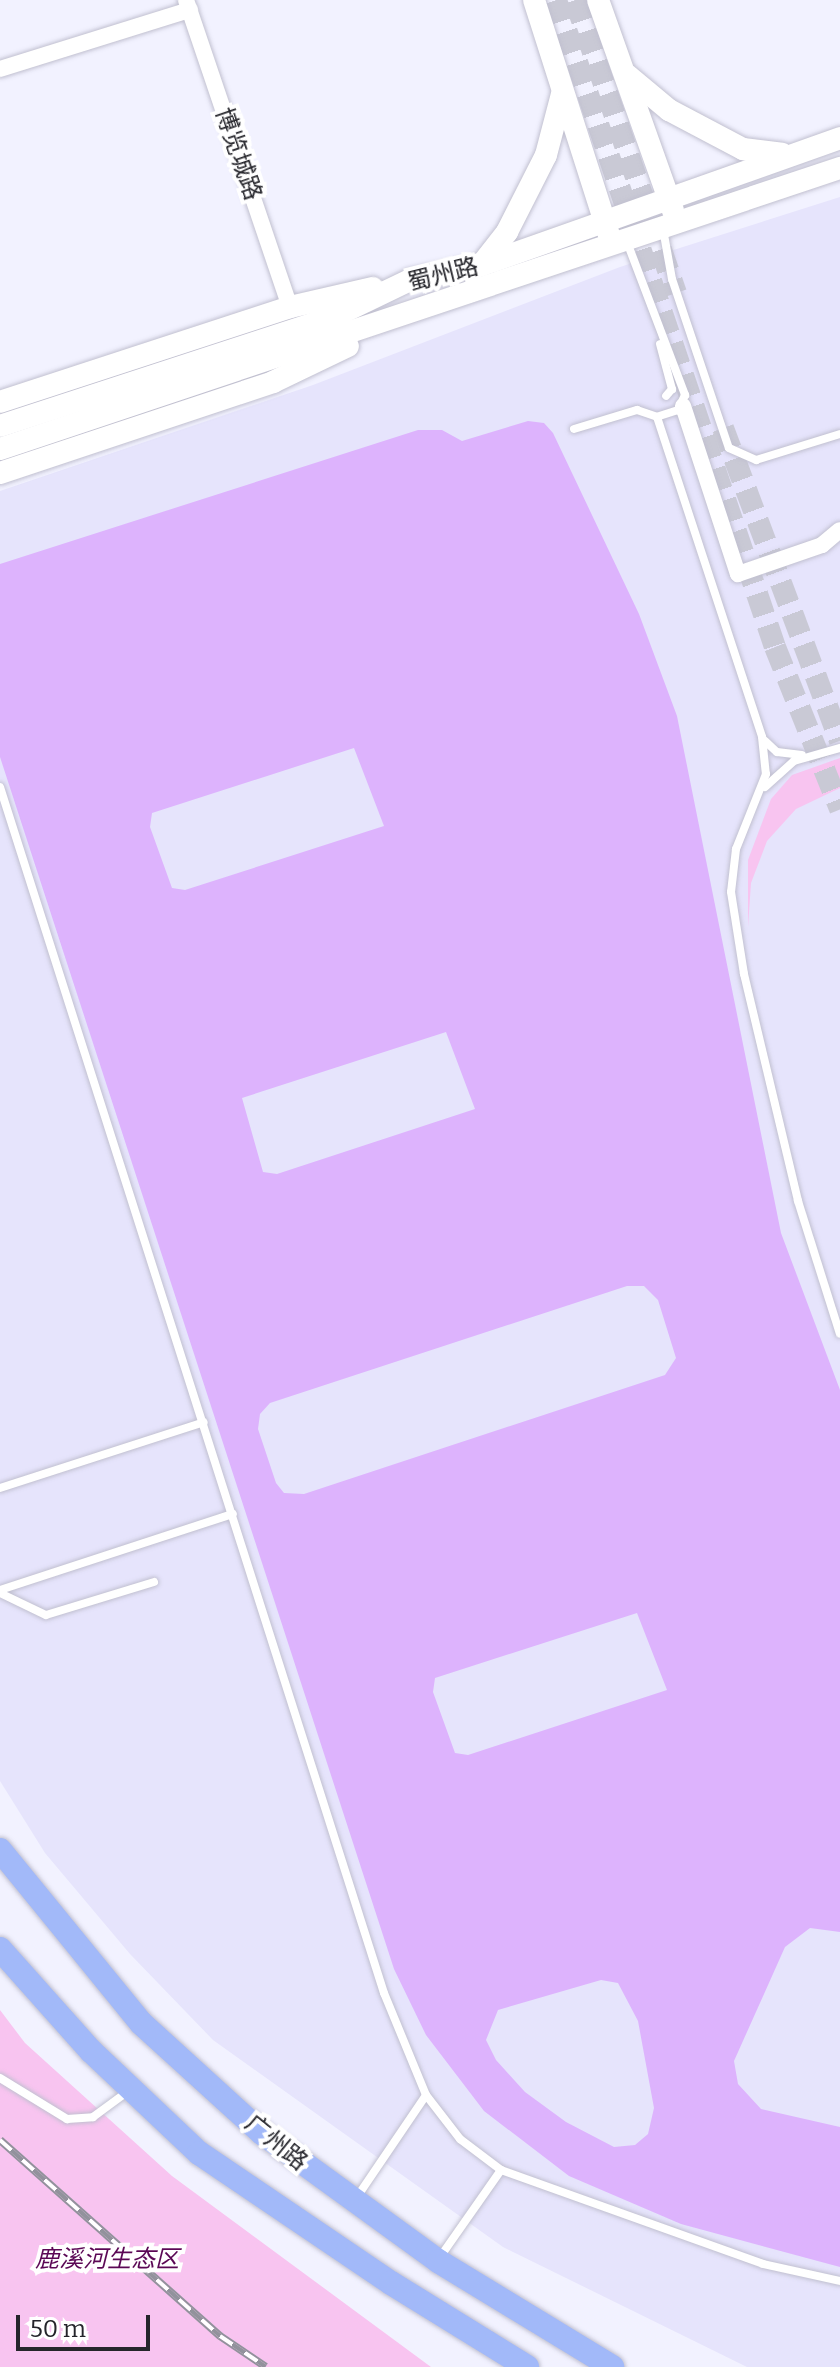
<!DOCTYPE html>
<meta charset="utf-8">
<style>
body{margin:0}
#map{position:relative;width:840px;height:2367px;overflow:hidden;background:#f2f2ff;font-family:Bitter,"Noto Sans SC",serif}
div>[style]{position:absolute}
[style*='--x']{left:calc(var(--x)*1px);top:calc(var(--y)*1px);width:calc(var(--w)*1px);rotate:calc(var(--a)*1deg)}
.built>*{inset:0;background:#e6e4fc}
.green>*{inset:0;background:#f8c4f0}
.building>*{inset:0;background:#ddb3fd}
.secondary-tunnel>*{height:22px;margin-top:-11px;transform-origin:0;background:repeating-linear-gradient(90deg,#c9c9d5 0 22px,transparent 0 33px)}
.roads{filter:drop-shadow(0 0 2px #c1c0d0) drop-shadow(0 0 2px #c1c0d0)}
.lane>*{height:8px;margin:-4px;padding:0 4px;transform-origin:4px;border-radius:4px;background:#fff}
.street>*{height:16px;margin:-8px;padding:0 8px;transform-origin:8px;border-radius:8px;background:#fff}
.secondary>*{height:22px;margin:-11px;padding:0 11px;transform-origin:11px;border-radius:11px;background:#fff}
.primary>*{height:24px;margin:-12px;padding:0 12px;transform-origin:12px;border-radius:12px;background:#a2b9f9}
.rail>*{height:8px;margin-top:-4px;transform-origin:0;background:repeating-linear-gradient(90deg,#fff 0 15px,#92929c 0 30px);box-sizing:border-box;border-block:2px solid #92929c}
span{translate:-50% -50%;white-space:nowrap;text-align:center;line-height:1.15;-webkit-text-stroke:8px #fff;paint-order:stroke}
.street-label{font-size:24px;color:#25252b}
.park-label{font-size:24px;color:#5b0855;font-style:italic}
.scale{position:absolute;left:16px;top:2315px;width:134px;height:36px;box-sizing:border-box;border:4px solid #25252b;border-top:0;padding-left:10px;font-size:24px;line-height:28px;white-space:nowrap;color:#25252b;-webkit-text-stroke:6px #fff;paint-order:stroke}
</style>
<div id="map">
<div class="built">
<div style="clip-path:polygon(840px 197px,840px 2367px,747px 2367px,503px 2247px,213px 2040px,130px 1954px,45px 1853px,0 1781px,0 491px,313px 385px,620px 267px)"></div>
</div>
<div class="green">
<div style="clip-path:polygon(840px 758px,840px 788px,796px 809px,767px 841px,751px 883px,748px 927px,748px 860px,771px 799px,792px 775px)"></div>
<div style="clip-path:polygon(0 2010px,25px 2043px,172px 2176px,431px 2367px,0 2367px)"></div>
</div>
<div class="building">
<div style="clip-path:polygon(evenodd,528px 421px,544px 423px,553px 433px,639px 614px,677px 716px,781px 1233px,840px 1390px,840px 1932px,810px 1928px,785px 1947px,734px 2061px,738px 2084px,761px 2109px,840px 2127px,840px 2267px,681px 2224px,569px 2176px,484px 2111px,426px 2035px,394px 1969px,0 757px,0 564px,418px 430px,442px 430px,462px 441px,528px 421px,354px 748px,384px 826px,185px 890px,172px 888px,150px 827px,152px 813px,354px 748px,528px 421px,446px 1032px,475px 1109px,277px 1174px,263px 1172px,242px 1098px,446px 1032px,528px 421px,627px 1286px,644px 1286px,658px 1300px,676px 1358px,665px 1375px,304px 1494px,284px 1493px,276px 1483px,258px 1429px,260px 1414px,270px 1403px,627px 1286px,528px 421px,637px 1613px,667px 1690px,468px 1755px,455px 1753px,433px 1692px,435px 1678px,637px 1613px,528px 421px,601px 1980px,618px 1983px,638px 2021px,654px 2108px,648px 2134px,635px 2145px,614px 2147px,566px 2122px,525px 2092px,496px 2060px,486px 2040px,498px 2010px,601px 1980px)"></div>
</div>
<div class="secondary-tunnel">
<div style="--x:556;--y:0;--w:683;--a:71.3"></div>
<div style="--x:775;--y:647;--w:175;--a:68.1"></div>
<div style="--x:575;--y:0;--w:310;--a:71"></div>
<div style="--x:723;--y:428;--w:334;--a:69.5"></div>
</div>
<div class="roads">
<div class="lane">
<div style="--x:663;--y:229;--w:51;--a:79.8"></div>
<div style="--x:672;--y:279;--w:178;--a:71.4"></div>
<div style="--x:729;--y:448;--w:30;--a:24"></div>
<div style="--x:756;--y:460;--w:88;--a:-17.2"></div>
<div style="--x:627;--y:242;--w:164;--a:69.2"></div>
<div style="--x:685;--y:395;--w:17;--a:115"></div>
<div style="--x:678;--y:410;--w:22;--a:162"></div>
<div style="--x:660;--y:344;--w:47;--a:75.1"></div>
<div style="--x:672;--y:389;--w:9;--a:131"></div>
<div style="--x:574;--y:429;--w:66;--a:-16.8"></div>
<div style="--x:637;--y:410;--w:21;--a:19"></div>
<div style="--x:657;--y:417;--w:337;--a:71.8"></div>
<div style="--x:762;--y:737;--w:37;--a:84"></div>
<div style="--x:766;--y:774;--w:81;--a:111.8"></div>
<div style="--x:736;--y:849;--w:43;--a:96.6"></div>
<div style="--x:731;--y:892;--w:83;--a:81"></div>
<div style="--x:744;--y:974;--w:233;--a:76.6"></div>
<div style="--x:798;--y:1201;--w:139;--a:72.5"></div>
<div style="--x:765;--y:741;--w:16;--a:43"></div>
<div style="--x:777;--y:752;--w:25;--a:7"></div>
<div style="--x:0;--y:787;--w:1266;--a:72.34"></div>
<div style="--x:384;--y:1993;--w:110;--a:67.6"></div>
<div style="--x:426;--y:2095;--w:56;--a:52.3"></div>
<div style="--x:460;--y:2139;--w:51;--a:37.1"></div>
<div style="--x:501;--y:2170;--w:278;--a:19.7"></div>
<div style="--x:763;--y:2264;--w:79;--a:12.4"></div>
<div style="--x:765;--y:787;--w:39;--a:-42"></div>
<div style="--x:794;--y:761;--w:48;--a:-15.8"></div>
<div style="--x:0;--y:1488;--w:214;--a:-17.9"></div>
<div style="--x:0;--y:1590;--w:245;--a:-18.1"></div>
<div style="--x:0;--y:1593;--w:51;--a:25.6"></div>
<div style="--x:46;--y:1615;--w:113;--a:-17"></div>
<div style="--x:0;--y:2078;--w:79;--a:31.5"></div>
<div style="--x:67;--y:2119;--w:26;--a:-4"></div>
<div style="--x:93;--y:2117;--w:42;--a:-36.3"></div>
<div style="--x:357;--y:2197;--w:123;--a:-55.9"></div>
<div style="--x:438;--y:2260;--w:110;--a:-55"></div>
</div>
<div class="street">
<div style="--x:186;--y:0;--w:324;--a:71.3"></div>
<div style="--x:0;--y:69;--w:199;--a:-17.3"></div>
<div style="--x:683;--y:406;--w:177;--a:71.9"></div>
<div style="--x:738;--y:574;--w:89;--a:-19"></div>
<div style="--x:822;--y:545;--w:23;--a:-40"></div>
</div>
<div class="secondary">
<div style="--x:534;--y:0;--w:247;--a:72.3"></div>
<div style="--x:598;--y:0;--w:224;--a:70.4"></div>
<div style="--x:627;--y:75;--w:55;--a:39.8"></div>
<div style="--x:669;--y:110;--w:84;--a:27.8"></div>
<div style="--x:743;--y:149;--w:39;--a:7"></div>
<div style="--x:482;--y:264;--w:41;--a:-52"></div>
<div style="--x:507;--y:232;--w:86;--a:-63.1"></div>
<div style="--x:546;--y:155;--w:63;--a:-75.3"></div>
<div style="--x:0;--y:402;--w:305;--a:-18.1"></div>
<div style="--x:290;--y:307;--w:85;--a:-12.9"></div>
<div style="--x:0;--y:426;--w:348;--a:-18.1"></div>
<div style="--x:331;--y:318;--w:88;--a:-25.7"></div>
<div style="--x:410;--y:280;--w:74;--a:-11.8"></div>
<div style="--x:482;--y:265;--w:380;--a:-19.5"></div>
<div style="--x:0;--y:449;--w:886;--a:-18.5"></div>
<div style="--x:0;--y:473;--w:288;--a:-18.4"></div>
<div style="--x:273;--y:382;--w:83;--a:-25.6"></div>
</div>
<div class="primary">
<div style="--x:0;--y:1850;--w:223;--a:50.8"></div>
<div style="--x:141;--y:2023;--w:164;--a:42.3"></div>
<div style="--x:262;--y:2133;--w:218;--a:36"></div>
<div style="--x:438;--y:2261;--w:204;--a:31.3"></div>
<div style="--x:0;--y:1949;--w:137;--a:48.3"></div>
<div style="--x:91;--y:2051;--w:149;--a:43.4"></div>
<div style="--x:199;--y:2153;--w:232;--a:34.1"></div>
<div style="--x:391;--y:2283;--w:160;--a:31.7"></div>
</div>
</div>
<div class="rail">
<div style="--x:0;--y:2140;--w:295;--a:41.7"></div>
<div style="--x:220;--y:2336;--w:55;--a:34"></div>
</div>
<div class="street-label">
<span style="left:238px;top:154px;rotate:71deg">博览城路</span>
<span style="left:443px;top:275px;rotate:-14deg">蜀州路</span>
<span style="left:276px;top:2143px;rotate:39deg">广州路</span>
</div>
<div class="park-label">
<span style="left:107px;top:2260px">鹿溪河生态区</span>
</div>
<div class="scale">50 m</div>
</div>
